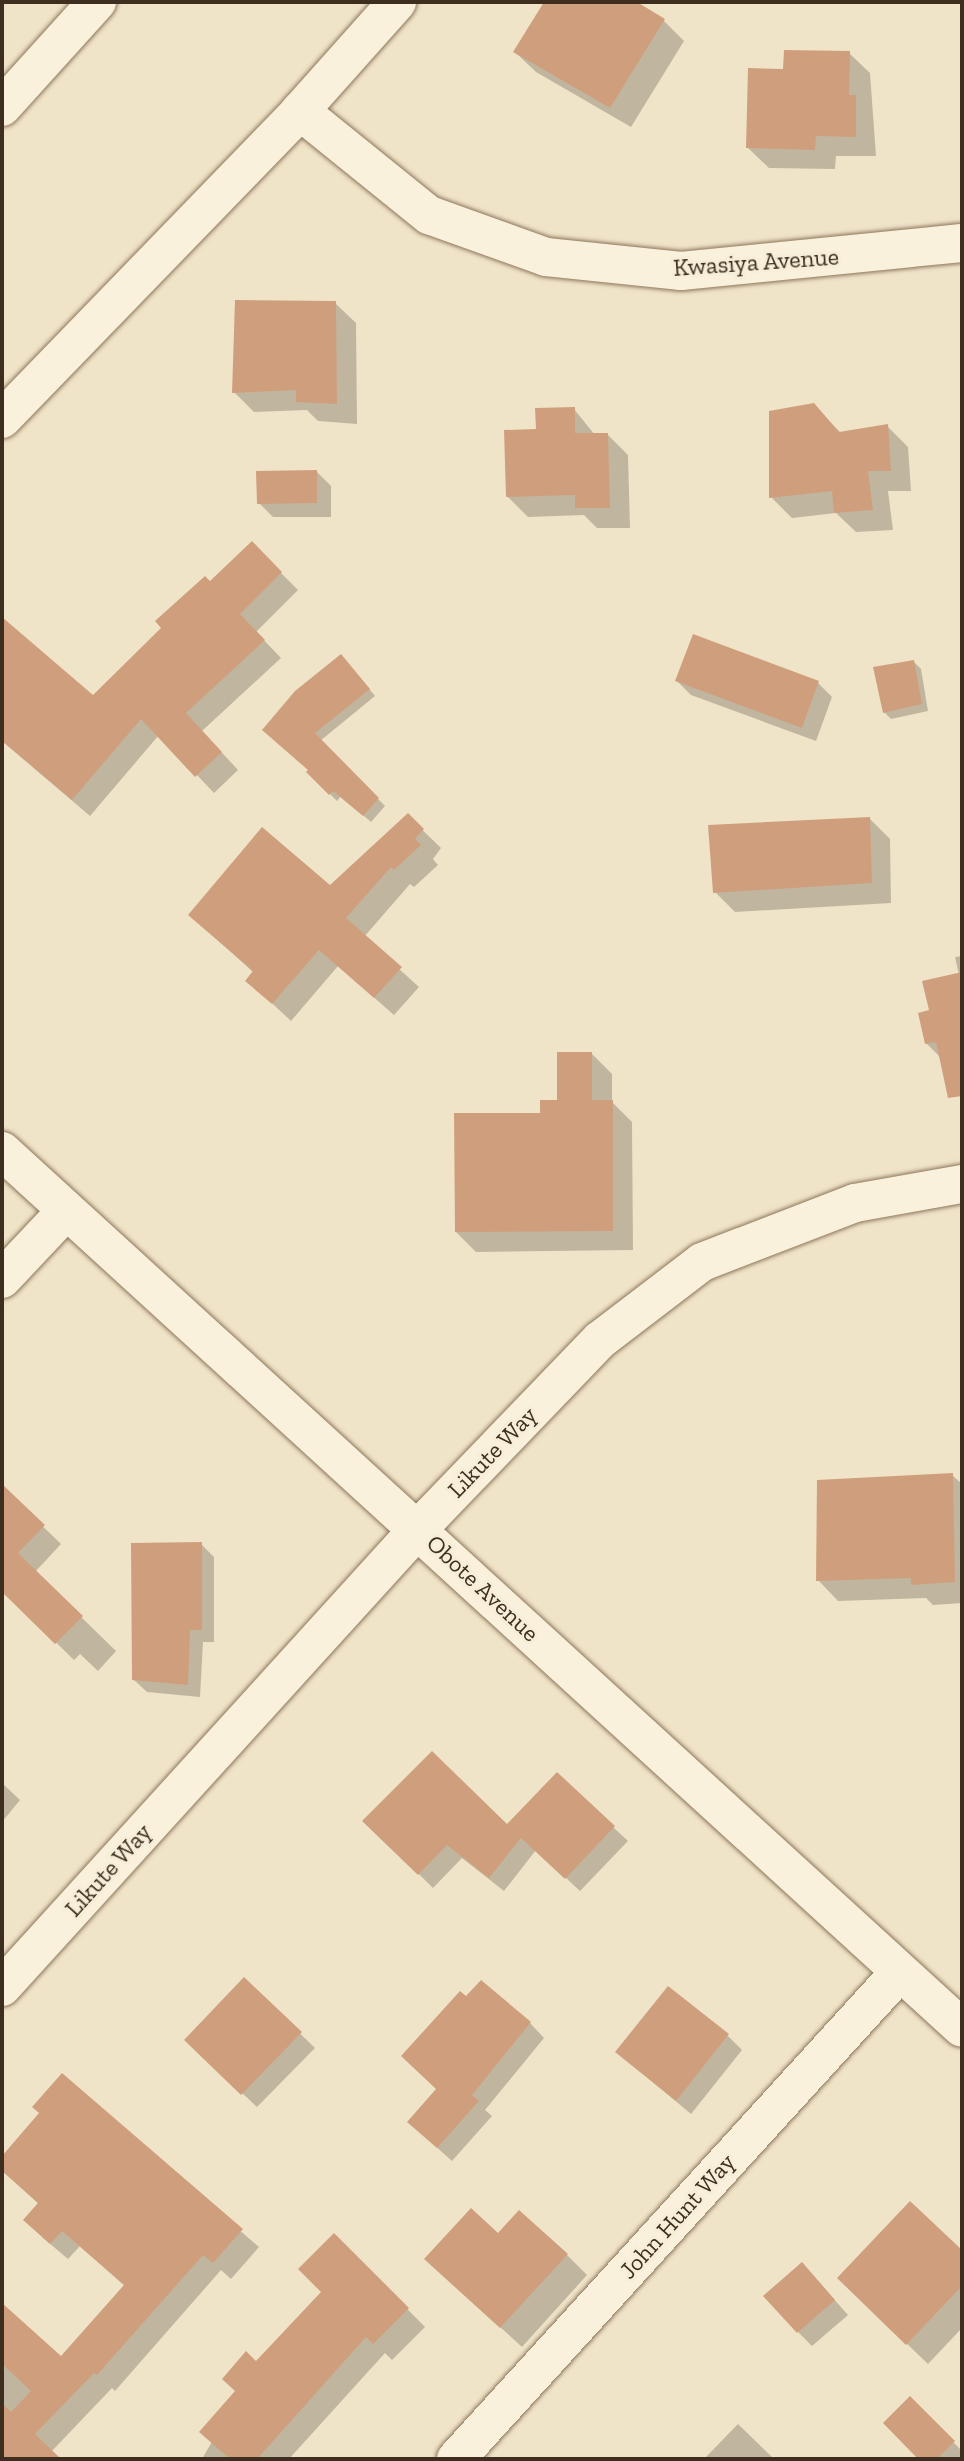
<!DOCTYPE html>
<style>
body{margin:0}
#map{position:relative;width:964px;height:2461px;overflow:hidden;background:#f0e4c8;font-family:"Zilla Slab",serif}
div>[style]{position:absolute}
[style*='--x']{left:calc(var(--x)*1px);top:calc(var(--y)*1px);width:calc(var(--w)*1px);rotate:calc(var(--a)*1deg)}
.shadow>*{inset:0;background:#0003}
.building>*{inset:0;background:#cf9f7d}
.roads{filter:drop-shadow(0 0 2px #8d765c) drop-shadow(0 0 2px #8d765c)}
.minor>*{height:38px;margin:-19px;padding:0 19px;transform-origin:19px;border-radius:19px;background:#faf1dc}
span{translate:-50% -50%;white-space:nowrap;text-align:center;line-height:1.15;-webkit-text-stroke:6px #f7eed8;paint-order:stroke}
.street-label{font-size:24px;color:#3d2e20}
.frame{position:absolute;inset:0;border:4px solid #3d2e20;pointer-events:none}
</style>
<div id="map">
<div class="shadow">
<div style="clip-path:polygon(546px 2px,611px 2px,624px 9px,634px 2px,664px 21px,684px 41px,631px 127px,536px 72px,515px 52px)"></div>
<div style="clip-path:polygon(849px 53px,870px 73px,876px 156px,836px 156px,835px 169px,769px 168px,748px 148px,785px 71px)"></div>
<div style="clip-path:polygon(335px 303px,356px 323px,357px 424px,318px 421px,307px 410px,254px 412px,234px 392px)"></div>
<div style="clip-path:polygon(813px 405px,841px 433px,887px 426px,908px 447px,911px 491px,888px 491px,893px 530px,856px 532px,836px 513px,792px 518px,771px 497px)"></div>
<div style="clip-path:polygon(574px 409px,595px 435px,607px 434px,628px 455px,630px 528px,597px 528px,584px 515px,528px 517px,507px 496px,538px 431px)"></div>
<div style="clip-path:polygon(317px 472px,331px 486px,331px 517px,273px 517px,259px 503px)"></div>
<div style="clip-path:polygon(252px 544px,298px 590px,256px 632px,281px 658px,202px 731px,238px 770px,214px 793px,159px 735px,90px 816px,2px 741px,3px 621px,94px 697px)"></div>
<div style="clip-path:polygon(914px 662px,921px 669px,928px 711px,891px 719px,884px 712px)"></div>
<div style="clip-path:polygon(348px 663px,375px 696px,320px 741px,385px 806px,371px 822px,341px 796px,337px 801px,308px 772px,297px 693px)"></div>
<div style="clip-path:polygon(677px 681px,818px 683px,832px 697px,816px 741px,691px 695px)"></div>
<div style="clip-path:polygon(408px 816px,441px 848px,433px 859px,438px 865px,414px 887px,410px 884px,364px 937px,419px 987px,394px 1015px,338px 966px,291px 1021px,248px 981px,254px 973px,191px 915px,330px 888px)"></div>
<div style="clip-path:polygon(869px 818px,890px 839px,891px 903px,735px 912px,715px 892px)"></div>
<div style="clip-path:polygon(962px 956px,962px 1060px,947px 1064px,926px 1043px,959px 975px,955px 957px)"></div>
<div style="clip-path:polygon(592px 1054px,612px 1074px,612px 1102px,632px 1122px,633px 1250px,476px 1252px,456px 1232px)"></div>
<div style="clip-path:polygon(952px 1475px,962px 1484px,962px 1603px,933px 1605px,926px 1598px,838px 1601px,818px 1580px)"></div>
<div style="clip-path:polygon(2px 1487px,61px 1544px,35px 1572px,116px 1651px,98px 1671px,80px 1654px,74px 1660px,29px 1616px,2px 1581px)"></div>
<div style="clip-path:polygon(201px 1544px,214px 1557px,214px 1642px,203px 1642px,200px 1697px,147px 1692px,134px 1680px)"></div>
<div style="clip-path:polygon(557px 1775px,628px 1841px,580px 1891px,536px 1850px,504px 1891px,462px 1858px,433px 1888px,365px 1821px,507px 1827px)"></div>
<div style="clip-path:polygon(2px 1783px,20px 1800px,2px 1822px)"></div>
<div style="clip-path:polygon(244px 1979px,315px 2048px,257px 2107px,200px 2054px)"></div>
<div style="clip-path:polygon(466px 1998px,530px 2023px,544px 2038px,485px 2110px,492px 2116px,452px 2161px,424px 2136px)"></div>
<div style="clip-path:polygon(728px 2036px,742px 2050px,691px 2114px,617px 2052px)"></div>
<div style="clip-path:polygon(62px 2075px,259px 2247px,231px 2279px,221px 2270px,115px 2391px,112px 2388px,51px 2452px,58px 2459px,2px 2459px,2px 2305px,61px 2359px,125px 2286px,80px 2246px,68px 2259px,42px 2237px,39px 2204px,2px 2170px,2px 2158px,41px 2114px)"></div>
<div style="clip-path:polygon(910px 2203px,962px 2252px,962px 2328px,928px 2364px,859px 2298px)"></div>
<div style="clip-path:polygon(334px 2235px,425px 2327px,392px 2360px,385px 2353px,289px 2459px,202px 2459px,257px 2364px,323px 2292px)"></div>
<div style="clip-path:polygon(499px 2235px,567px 2255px,587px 2275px,522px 2347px,447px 2279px)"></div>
<div style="clip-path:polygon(816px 2279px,848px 2315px,812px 2346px,798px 2332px)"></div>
<div style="clip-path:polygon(910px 2398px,962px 2451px,962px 2459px,921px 2459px,885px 2423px)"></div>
<div style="clip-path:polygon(738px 2424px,774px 2459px,704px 2459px)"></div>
</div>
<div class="building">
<div style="clip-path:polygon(544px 2px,637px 2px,665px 19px,610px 108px,513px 52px)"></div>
<div style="clip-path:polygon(784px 50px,850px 51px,849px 95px,856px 95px,856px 137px,816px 136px,815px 150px,746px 148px,748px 68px,783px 69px)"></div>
<div style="clip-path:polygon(235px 300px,336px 301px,337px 404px,296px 402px,296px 390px,232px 393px)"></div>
<div style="clip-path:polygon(814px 403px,839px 432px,888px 424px,891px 471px,868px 471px,873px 510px,834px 513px,832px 491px,769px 498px,769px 411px)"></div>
<div style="clip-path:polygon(575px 407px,575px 433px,608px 433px,610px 508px,575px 508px,575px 495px,506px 497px,504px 430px,536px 429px,535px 408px)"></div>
<div style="clip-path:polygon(317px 470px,317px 503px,257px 504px,256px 471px)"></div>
<div style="clip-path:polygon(252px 541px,282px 572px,240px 614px,265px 640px,186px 713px,222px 752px,195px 777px,141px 719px,72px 800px,2px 741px,2px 617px,93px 695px,161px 628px,155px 621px,205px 576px,210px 581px)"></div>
<div style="clip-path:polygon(693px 634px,819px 681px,802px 728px,675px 681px)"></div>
<div style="clip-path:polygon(341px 654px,370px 689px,315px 733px,379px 798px,363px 816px,333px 791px,329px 795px,306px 772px,308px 770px,262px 730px,295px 691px)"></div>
<div style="clip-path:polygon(914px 660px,922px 704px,883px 713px,873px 667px)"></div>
<div style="clip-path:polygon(408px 813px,424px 829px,415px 839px,421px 845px,394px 870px,391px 867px,346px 918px,402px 967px,374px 998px,319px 950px,272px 1004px,245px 981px,253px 971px,188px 915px,262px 827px,330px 885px)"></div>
<div style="clip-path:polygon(870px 817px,872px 883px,713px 893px,708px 825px)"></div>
<div style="clip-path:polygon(962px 972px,962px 1096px,948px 1098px,936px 1042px,925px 1044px,918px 1013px,929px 1010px,922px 981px)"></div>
<div style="clip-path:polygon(557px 1052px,592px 1052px,592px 1100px,613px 1100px,613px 1231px,455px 1232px,454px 1113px,540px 1113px,540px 1100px,557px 1100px)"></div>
<div style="clip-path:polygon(953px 1473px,955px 1582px,911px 1585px,911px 1578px,816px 1581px,817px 1480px)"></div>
<div style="clip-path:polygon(2px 1484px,45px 1525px,18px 1553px,83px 1616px,55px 1644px,2px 1592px)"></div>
<div style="clip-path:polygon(202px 1542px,202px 1630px,190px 1630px,188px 1685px,132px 1680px,131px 1543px)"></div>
<div style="clip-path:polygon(432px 1751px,507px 1824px,557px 1772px,615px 1826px,565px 1879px,521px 1838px,489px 1878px,447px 1845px,418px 1875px,362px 1821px)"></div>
<div style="clip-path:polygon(244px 1977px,302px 2032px,241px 2095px,184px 2040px)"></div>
<div style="clip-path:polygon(481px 1980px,531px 2022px,472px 2095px,479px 2101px,437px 2148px,407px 2122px,436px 2089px,401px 2056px,460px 1991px,466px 1996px)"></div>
<div style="clip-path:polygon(668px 1986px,729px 2034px,676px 2101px,615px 2052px)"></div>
<div style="clip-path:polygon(62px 2073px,243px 2229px,213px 2263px,203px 2255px,97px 2375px,94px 2373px,35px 2434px,61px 2459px,2px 2459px,2px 2403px,11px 2412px,31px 2391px,2px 2364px,2px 2303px,61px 2356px,124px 2285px,62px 2231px,50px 2244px,23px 2220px,38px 2203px,2px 2171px,2px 2156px,39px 2113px,32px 2107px)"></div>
<div style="clip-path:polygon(910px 2201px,962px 2250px,962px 2286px,906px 2345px,837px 2278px)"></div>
<div style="clip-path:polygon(471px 2208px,498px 2233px,519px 2210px,568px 2254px,500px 2328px,424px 2259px)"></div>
<div style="clip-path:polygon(334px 2233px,409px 2308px,373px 2344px,366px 2337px,257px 2459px,230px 2459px,199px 2432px,235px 2391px,222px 2379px,246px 2351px,256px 2361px,321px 2292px,298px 2269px)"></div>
<div style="clip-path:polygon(802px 2262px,835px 2300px,797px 2333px,763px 2296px)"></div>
<div style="clip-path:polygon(910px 2396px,955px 2441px,937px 2459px,918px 2459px,883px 2423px)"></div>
</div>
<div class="roads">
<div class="minor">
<div style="--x:2;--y:107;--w:142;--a:-47.9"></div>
<div style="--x:300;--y:111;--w:166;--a:38.9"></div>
<div style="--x:429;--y:215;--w:124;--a:19.7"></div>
<div style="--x:546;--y:257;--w:136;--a:5.9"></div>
<div style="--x:681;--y:271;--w:282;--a:-5.7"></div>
<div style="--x:2;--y:419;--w:429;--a:-45.9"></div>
<div style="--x:300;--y:111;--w:146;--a:-48.3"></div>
<div style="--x:2;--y:1151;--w:1300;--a:42.41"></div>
<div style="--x:2;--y:1279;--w:93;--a:-46.7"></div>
<div style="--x:2;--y:1987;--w:620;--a:-47.74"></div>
<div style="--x:419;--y:1528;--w:261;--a:-46.1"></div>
<div style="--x:600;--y:1340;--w:128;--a:-37.4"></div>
<div style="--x:702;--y:1262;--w:164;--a:-21.1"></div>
<div style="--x:855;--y:1203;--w:109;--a:-10.1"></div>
<div style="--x:456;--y:2459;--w:658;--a:-47.65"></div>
</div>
</div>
<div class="street-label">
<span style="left:756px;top:262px;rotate:-4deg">Kwasiya Avenue</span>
<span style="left:492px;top:1452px;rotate:-46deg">Likute Way</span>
<span style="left:483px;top:1588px;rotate:43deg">Obote Avenue</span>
<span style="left:108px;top:1870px;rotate:-48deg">Likute Way</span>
<span style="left:677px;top:2216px;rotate:-48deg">John Hunt Way</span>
</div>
<div class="frame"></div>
</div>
